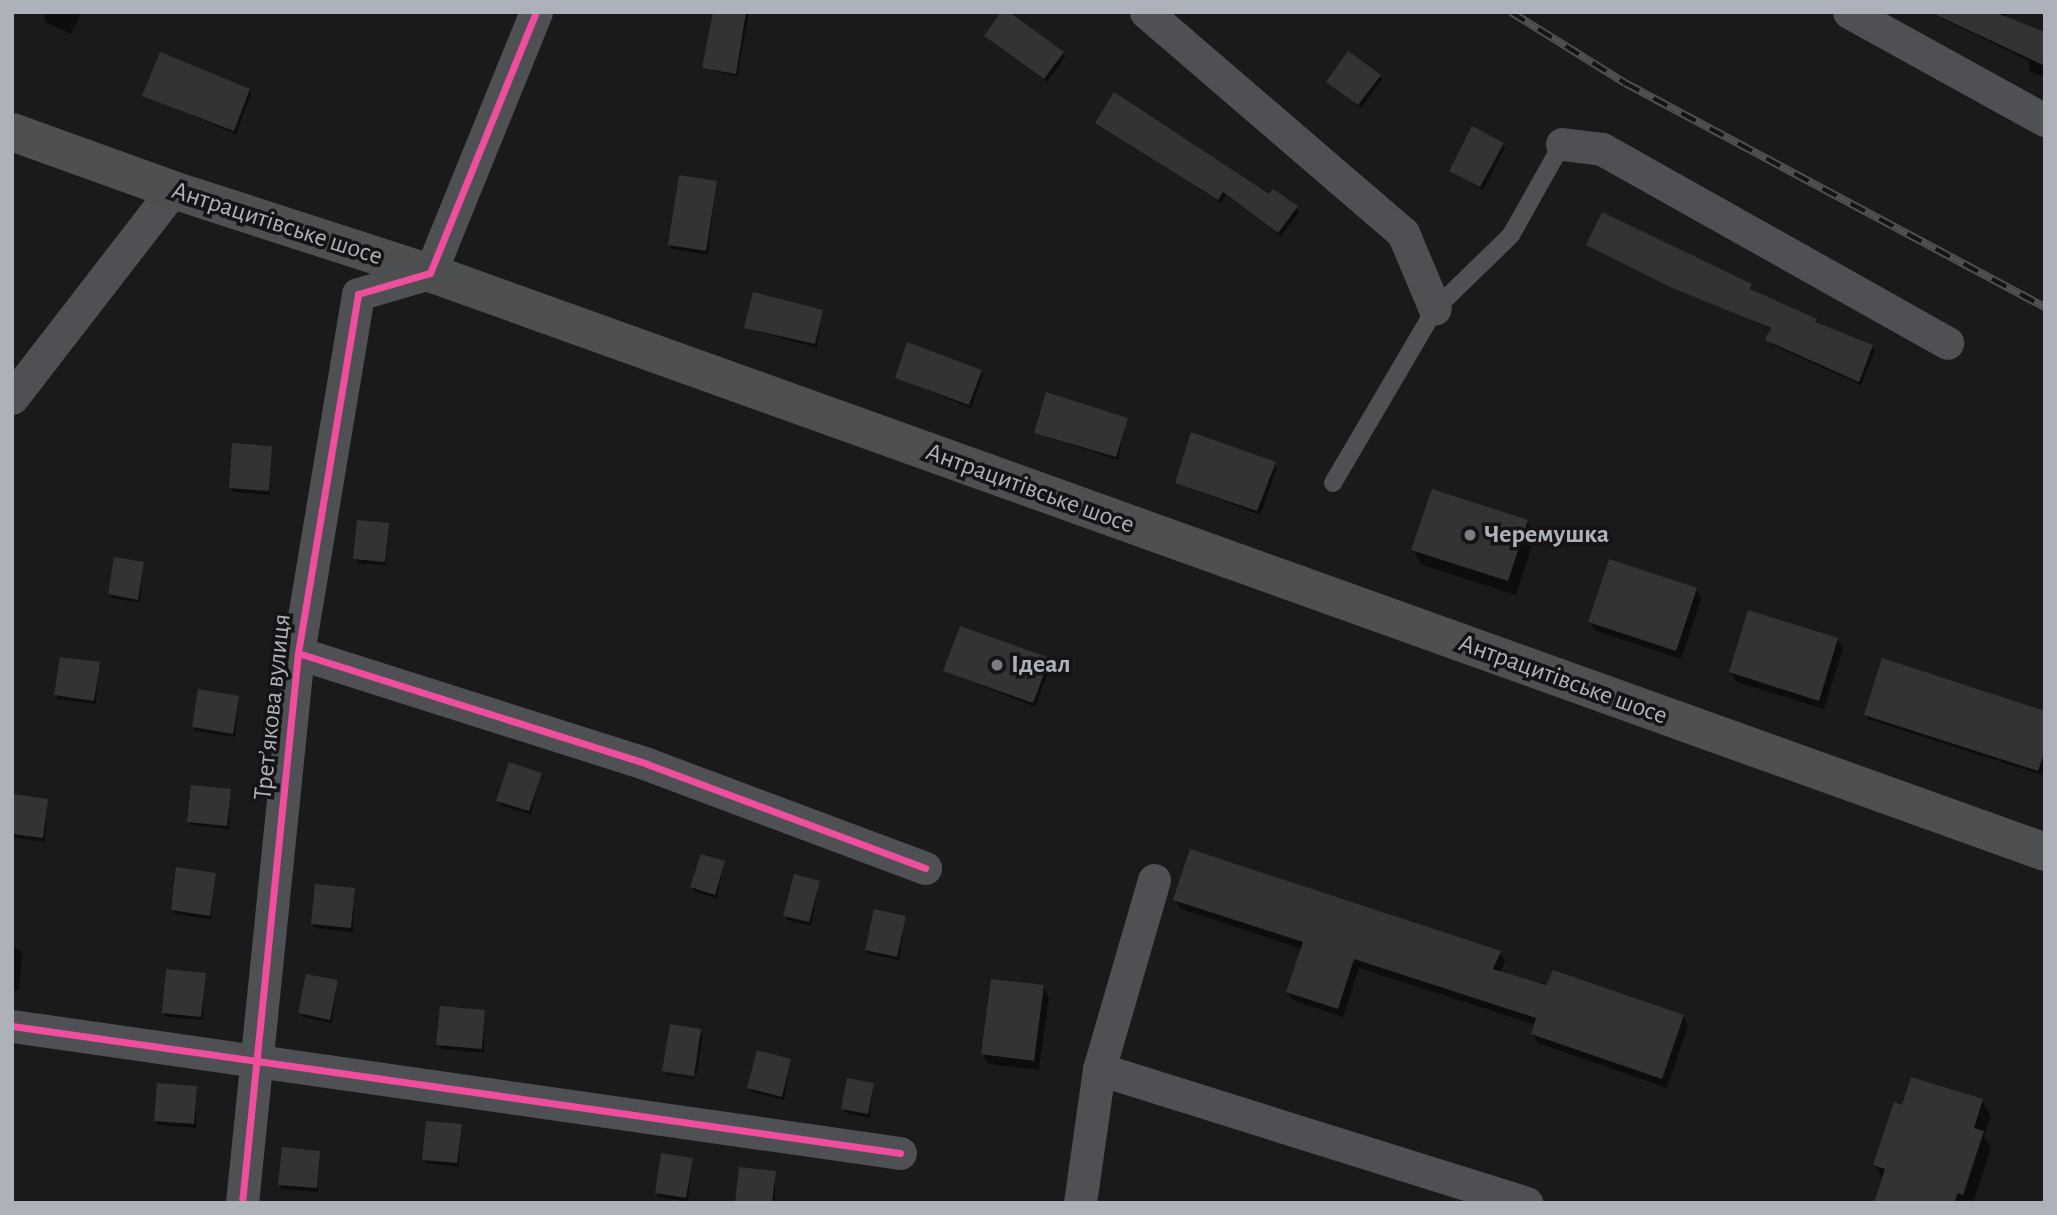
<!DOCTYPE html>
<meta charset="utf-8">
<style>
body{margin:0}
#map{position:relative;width:2057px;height:1215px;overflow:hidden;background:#1a1a1a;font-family:"Alegreya Sans",sans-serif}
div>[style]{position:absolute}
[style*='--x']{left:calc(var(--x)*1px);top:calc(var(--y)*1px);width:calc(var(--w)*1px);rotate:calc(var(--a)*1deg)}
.shadow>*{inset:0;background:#0007}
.building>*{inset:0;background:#333334}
.lane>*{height:18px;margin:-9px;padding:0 9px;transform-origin:9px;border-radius:9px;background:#4f5053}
.street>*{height:33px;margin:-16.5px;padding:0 16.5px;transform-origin:16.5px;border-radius:16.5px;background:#4f5053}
.secondary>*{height:38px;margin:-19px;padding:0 19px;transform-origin:19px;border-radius:19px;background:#4e4f51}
.rail>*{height:8px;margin-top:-4px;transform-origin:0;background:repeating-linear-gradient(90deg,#141416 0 16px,#505051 0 32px);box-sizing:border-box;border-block:2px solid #505051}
.cycleway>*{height:7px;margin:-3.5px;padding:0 3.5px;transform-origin:3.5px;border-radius:3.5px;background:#ef4d9e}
.dots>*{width:19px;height:19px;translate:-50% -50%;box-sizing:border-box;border:4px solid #141416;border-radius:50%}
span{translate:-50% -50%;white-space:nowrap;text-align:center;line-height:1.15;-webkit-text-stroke:7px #141416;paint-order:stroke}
.street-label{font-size:26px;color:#adb2ba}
.poi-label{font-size:26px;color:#adb2ba;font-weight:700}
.left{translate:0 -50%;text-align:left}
.frame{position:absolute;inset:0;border:14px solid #adb2ba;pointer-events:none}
</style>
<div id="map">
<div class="shadow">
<div style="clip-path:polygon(44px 12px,81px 12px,71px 34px,45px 22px)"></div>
<div style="clip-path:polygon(714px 12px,749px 12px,737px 77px,704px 68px)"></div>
<div style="clip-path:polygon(1929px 12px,2007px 12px,2005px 18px,2045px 35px,2045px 77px,2029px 71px,2029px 61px)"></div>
<div style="clip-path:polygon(986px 37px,1063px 53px,1065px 57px,1047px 82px)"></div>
<div style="clip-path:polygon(1380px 76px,1382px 80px,1361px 108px,1328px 82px)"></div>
<div style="clip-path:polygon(249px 90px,251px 94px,236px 134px,144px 95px)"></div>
<div style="clip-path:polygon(1097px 123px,1296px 207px,1299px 212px,1281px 236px,1226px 195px,1221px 203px)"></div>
<div style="clip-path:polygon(1502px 144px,1505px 148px,1483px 190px,1451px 171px)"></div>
<div style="clip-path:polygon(716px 183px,708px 255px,672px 249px,670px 245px)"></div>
<div style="clip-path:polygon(1588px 245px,1751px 285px,1753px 292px,1818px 326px,1872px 347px,1875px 351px,1861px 385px,1770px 344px,1772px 330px)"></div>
<div style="clip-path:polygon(822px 311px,817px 348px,746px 328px)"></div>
<div style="clip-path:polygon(981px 371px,983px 375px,971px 408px,897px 378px)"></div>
<div style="clip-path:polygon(1126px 419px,1118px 460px,1035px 433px)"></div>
<div style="clip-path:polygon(271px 448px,270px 495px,233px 492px,231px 488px)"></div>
<div style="clip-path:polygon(1274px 464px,1277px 468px,1260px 515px,1177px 483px)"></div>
<div style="clip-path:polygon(1527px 521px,1535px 536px,1516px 595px,1422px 565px,1413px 550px)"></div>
<div style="clip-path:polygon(388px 525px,386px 565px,357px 563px,355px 558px)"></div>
<div style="clip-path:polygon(143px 563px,140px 603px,112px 598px,109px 594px)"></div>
<div style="clip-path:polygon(1696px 589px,1701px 599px,1681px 659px,1596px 631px,1590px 622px)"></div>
<div style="clip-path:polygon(1837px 639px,1843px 649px,1824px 709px,1736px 682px,1731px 672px)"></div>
<div style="clip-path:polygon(1049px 660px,1051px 664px,1035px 707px,945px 671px)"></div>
<div style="clip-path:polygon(98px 664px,96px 704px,58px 699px,56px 695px)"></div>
<div style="clip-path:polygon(238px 697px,235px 737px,196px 731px,193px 727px)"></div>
<div style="clip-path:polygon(1866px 714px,2045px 716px,2045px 776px,1868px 719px)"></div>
<div style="clip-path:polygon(540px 774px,531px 815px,501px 805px,498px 801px)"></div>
<div style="clip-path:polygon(230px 791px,229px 829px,191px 825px,189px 821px)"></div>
<div style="clip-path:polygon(12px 796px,47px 801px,45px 842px,12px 837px)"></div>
<div style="clip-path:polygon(724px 863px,717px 898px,695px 892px,692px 887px)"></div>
<div style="clip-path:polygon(215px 874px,211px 919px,175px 914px,172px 910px)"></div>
<div style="clip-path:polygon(819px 883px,811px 926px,787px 920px,785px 915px)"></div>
<div style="clip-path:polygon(354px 890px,353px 932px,315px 928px,312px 924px)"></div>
<div style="clip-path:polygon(1175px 900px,1500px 952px,1505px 961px,1500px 973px,1683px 1016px,1688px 1026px,1667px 1088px,1538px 1043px,1533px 1034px,1536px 1025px,1359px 968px,1343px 1017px,1294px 1001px,1288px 992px,1302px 949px,1181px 909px)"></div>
<div style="clip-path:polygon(905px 917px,899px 960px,869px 954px,866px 950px)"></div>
<div style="clip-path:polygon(12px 947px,22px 951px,19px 990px,12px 990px)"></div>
<div style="clip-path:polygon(204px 974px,203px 1020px,166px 1017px,164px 1013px)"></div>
<div style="clip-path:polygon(337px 982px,332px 1023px,303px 1017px,300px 1013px)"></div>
<div style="clip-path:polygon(1043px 987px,1049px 997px,1039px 1070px,989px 1064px,983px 1054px)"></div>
<div style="clip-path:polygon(484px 1012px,484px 1053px,441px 1049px,438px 1045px)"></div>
<div style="clip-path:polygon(671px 1026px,703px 1035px,697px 1074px,664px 1071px)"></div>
<div style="clip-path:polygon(790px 1060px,784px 1100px,752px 1092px,749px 1088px)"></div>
<div style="clip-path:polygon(666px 1073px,696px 1078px,696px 1079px,667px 1075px)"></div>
<div style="clip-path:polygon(873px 1084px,870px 1118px,846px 1113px,843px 1109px)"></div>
<div style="clip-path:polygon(196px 1087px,196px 1128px,158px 1125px,156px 1121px)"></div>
<div style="clip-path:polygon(1982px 1101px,1991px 1116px,1984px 1135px,1991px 1148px,1973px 1203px,1876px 1203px,1883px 1180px,1875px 1165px,1904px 1107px)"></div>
<div style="clip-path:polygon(460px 1126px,459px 1167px,426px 1163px,424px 1159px)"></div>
<div style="clip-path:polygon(319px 1152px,318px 1192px,282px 1189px,280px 1185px)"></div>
<div style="clip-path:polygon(692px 1160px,688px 1202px,659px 1197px,657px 1193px)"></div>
<div style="clip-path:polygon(775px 1173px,775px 1203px,737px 1203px)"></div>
</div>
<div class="building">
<div style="clip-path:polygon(713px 12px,746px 12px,736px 74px,702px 68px)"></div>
<div style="clip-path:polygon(1001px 12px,1009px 12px,1064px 52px,1044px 79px,984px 36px)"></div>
<div style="clip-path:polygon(1930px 12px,1994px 12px,2045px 32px,2045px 66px)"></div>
<div style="clip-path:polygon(1348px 51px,1381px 75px,1358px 105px,1326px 82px)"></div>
<div style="clip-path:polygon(160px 52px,250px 89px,234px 131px,142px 96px)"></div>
<div style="clip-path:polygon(1114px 92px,1269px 194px,1273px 189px,1298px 206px,1278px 233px,1223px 192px,1218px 200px,1095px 123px)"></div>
<div style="clip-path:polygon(1472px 126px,1504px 143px,1480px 187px,1449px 171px)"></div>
<div style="clip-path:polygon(679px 175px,717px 181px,706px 251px,668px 245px)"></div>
<div style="clip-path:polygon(1602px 212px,1752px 284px,1750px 289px,1817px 319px,1815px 322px,1873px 345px,1859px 382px,1765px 340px,1771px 328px,1670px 287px,1586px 245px)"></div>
<div style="clip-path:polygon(753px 292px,823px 310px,815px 344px,744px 328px)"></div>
<div style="clip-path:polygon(907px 342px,982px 370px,969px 405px,895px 378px)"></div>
<div style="clip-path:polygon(1046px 392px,1128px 418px,1116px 457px,1034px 433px)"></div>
<div style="clip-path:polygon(1191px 432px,1276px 462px,1257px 511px,1175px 483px)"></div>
<div style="clip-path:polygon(232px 443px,272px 446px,269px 491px,229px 488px)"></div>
<div style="clip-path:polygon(1432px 489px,1528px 520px,1508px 581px,1411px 550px)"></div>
<div style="clip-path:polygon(357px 520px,389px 523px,385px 562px,353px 559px)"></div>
<div style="clip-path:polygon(114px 557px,144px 562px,138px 600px,108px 594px)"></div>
<div style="clip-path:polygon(1609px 559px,1697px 588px,1676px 651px,1588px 622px)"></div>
<div style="clip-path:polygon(1748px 610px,1838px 638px,1819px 701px,1729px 672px)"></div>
<div style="clip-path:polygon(960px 626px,1050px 658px,1033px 703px,943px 671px)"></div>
<div style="clip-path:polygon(60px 657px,100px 662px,94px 701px,54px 695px)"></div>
<div style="clip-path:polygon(1882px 658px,2045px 711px,2045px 750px,2038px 771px,1864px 715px)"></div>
<div style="clip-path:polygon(198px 689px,239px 696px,233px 734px,192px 727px)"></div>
<div style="clip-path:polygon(509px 762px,542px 773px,529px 811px,496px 801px)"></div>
<div style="clip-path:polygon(191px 785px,231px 789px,227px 826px,187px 822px)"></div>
<div style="clip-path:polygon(12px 794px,48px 799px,43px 838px,12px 834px)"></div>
<div style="clip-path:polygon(1190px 849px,1501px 951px,1493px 969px,1546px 985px,1553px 970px,1684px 1015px,1662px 1079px,1531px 1034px,1536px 1018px,1354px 959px,1338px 1009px,1286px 992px,1303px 942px,1173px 900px)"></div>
<div style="clip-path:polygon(701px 854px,725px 861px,715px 895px,690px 887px)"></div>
<div style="clip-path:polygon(176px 867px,216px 873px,210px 916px,171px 910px)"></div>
<div style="clip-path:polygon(794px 874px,820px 881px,809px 922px,783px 916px)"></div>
<div style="clip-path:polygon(315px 884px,355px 888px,351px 928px,311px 924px)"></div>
<div style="clip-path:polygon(874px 909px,906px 916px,897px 957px,865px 950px)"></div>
<div style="clip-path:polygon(166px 969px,206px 973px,201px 1017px,162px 1013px)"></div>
<div style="clip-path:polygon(306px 974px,338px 980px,330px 1020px,298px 1013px)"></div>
<div style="clip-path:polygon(991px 979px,1044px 985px,1034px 1061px,981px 1054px)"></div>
<div style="clip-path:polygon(440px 1006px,485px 1010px,482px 1049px,436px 1045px)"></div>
<div style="clip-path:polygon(670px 1024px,701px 1029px,694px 1076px,662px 1071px)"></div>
<div style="clip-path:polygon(757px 1050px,791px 1059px,782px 1097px,747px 1088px)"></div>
<div style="clip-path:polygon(1911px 1077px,1983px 1099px,1974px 1128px,1984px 1131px,1963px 1195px,1958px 1193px,1954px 1203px,1874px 1203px,1885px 1169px,1873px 1165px,1894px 1102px,1902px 1105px)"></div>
<div style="clip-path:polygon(847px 1078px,874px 1083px,868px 1114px,841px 1109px)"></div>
<div style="clip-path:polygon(157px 1083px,197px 1086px,194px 1124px,154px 1121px)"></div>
<div style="clip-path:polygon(426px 1121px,462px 1124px,457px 1163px,422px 1160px)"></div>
<div style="clip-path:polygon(282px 1147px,320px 1151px,317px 1188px,278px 1185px)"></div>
<div style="clip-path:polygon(661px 1153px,693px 1158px,686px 1198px,655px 1193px)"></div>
<div style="clip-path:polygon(739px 1167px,776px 1171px,772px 1203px,735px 1203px)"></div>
</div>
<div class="lane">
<div style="--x:1333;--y:483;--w:202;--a:-59.6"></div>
<div style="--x:1435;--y:309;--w:106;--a:-44.2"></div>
<div style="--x:1511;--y:235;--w:104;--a:-60.7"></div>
</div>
<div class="street">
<div style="--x:1146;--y:12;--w:339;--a:40.7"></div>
<div style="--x:1403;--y:233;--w:82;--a:67.2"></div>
<div style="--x:1849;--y:12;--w:224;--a:28.9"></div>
<div style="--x:1562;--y:144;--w:40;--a:7.1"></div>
<div style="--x:1602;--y:149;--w:396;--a:29.3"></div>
<div style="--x:12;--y:398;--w:263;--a:-52.3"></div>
<div style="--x:298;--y:653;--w:366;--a:17.6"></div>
<div style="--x:647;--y:764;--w:297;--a:20.5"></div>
<div style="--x:1154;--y:880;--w:197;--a:106.2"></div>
<div style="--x:1099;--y:1069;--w:448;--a:17.4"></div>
<div style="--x:12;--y:1026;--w:897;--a:8.14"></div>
<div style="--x:242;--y:1203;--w:553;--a:-84.19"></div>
<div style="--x:298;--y:653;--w:364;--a:-80.5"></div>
<div style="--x:358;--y:294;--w:75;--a:-16.3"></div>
<div style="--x:430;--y:273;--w:282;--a:-67.9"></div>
<div style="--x:1080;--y:1203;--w:135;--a:-81.9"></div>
</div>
<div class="secondary">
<div style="--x:12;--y:132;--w:171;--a:19.8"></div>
<div style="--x:173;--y:190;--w:270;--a:17.9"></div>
<div style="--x:430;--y:273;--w:1716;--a:19.72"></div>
</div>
<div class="rail">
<div style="--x:1511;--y:12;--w:134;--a:31.9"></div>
<div style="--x:1625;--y:83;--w:476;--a:28.1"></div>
</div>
<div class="cycleway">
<div style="--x:298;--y:653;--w:366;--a:17.6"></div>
<div style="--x:647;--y:764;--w:297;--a:20.5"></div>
<div style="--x:12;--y:1026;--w:897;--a:8.14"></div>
<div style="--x:242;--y:1203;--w:553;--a:-84.19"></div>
<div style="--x:298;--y:653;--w:364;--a:-80.5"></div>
<div style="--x:358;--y:294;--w:75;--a:-16.3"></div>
<div style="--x:430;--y:273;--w:282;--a:-67.9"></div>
</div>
<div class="dots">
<div style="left:1470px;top:535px;background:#7a7d82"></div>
<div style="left:997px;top:665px;background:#7a7d82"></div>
</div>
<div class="street-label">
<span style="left:277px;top:224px;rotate:18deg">Антрацитівське шосе</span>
<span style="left:1030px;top:489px;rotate:20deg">Антрацитівське шосе</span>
<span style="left:1563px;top:680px;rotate:20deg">Антрацитівське шосе</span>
<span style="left:273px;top:707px;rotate:-84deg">Третʼякова вулиця</span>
</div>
<div class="poi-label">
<span class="left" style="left:1484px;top:535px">Черемушка</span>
<span class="left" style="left:1011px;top:665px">Ідеал</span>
</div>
<div class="frame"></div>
</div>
